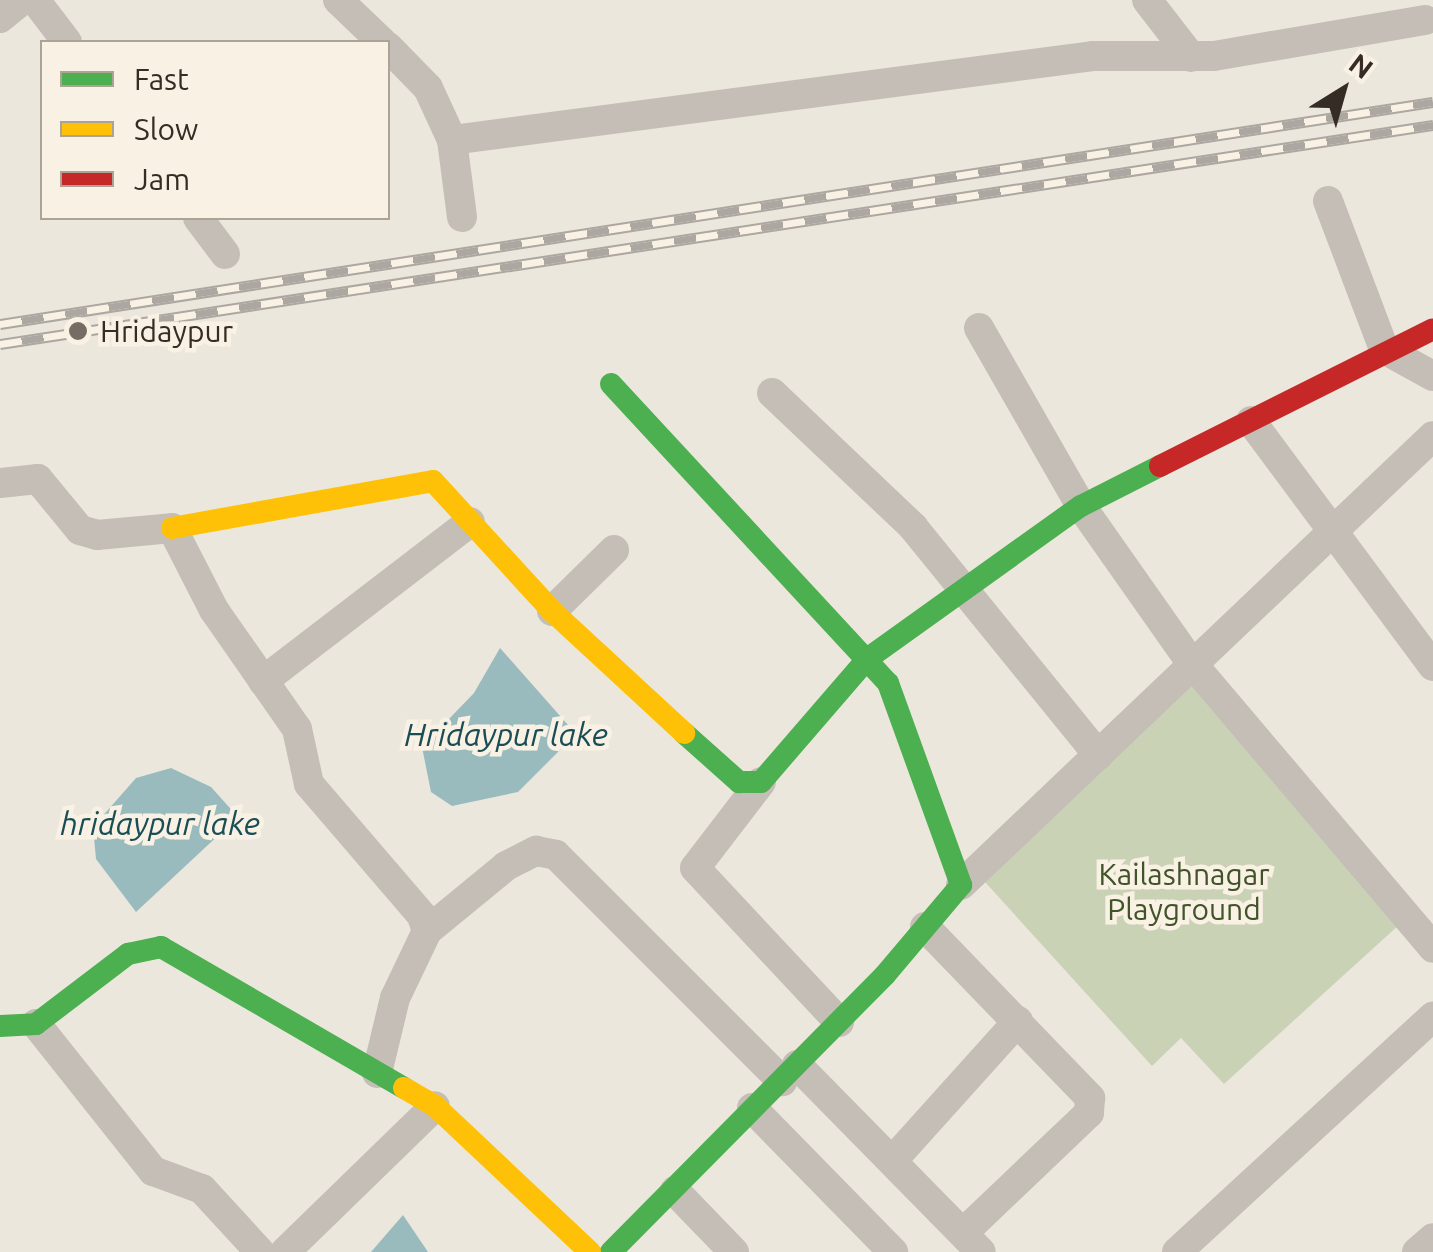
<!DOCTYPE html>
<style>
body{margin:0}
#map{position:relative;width:1433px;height:1252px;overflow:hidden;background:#ece7dd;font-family:Ubuntu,sans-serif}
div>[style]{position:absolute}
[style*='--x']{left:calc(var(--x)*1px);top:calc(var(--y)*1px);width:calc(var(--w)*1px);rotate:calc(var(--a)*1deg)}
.green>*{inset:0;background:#cad2b6}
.water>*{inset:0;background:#99bbbd}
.street>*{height:30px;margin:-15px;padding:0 15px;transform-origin:15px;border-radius:15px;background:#c4beb7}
.fast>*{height:22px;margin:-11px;padding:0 11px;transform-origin:11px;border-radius:11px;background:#4caf50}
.slow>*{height:22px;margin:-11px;padding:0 11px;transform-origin:11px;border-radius:11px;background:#ffc107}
.jam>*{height:22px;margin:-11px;padding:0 11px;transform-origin:11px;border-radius:11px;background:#c62828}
.rail>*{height:11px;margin-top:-5.5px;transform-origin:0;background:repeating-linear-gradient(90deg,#f9f1e4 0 22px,#aca7a1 0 44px);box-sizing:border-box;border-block:2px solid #aca7a1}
.dots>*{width:28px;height:28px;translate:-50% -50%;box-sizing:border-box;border:5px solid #f9f1e4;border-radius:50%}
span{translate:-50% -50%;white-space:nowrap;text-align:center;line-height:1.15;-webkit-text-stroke:9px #f9f1e4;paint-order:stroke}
.poi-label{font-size:30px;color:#352c25}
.left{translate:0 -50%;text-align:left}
.park-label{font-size:30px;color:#405329}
.water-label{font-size:32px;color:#1a4e57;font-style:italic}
.legend{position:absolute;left:40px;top:40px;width:350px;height:180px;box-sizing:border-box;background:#f9f1e4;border:2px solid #aba298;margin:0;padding:12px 18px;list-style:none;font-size:30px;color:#352c25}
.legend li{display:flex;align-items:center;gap:20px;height:50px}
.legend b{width:50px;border:2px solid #aba298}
.north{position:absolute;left:1293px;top:40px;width:100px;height:100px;-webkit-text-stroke:8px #f9f1e4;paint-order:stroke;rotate:37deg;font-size:28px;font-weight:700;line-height:40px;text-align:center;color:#352c25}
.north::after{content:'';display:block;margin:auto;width:35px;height:45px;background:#352c25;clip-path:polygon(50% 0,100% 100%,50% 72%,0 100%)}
</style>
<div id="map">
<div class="green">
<div style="clip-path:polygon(1190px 682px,1400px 924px,1224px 1084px,1181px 1038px,1152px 1066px,985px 882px)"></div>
</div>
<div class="water">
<div style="clip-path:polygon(500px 648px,576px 734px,518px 792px,452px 806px,431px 792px,422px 747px,474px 693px)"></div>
<div style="clip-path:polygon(171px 768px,211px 787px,238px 817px,136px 912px,96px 859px,93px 827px,136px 778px)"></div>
<div style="clip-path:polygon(403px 1215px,428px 1252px,371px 1252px)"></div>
</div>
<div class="street">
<div style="--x:35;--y:0;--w:53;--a:52.7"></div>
<div style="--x:338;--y:0;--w:61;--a:43.7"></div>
<div style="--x:1147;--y:0;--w:72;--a:52.3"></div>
<div style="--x:0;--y:18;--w:28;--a:-39"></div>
<div style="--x:388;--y:47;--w:57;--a:45.7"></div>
<div style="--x:428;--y:88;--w:57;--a:65.2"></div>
<div style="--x:1328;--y:201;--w:158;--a:69.3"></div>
<div style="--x:1384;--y:349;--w:56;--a:28.9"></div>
<div style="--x:462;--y:217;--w:78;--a:-97.4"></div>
<div style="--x:452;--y:140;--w:646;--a:-7.47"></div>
<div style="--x:1093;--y:56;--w:121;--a:0"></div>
<div style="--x:1214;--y:56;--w:214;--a:-9.7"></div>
<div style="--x:198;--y:218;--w:45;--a:53.1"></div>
<div style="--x:979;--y:328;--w:205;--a:60.2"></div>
<div style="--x:1081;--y:506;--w:189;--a:54.9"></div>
<div style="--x:1190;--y:661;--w:376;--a:49.7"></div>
<div style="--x:772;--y:393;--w:195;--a:43.5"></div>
<div style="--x:913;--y:527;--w:294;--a:50.9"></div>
<div style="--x:1251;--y:421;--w:305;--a:53.4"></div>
<div style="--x:0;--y:483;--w:38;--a:-6"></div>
<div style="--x:38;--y:479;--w:66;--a:50.5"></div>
<div style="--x:80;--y:530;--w:18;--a:16"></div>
<div style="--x:97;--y:535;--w:75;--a:-5.3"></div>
<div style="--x:172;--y:528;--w:92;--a:62.9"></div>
<div style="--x:214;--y:610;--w:145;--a:55.1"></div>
<div style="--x:297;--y:729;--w:56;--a:77.7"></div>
<div style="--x:309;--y:784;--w:174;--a:49.4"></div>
<div style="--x:422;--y:916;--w:16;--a:72"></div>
<div style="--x:427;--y:931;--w:74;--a:115.5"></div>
<div style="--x:395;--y:998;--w:77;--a:103.5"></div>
<div style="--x:552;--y:611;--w:87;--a:-44.5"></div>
<div style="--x:263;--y:681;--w:261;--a:-37.5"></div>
<div style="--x:761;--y:782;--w:108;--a:127.5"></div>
<div style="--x:695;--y:868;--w:211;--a:46.9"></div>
<div style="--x:961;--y:885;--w:651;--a:-43.57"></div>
<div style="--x:925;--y:927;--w:238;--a:46"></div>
<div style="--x:1090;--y:1098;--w:15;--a:94"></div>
<div style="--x:1089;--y:1113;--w:173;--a:136.4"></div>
<div style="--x:427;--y:931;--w:102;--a:-39.4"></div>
<div style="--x:506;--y:866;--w:34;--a:-27"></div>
<div style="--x:536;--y:851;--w:20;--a:11"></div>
<div style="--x:556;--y:855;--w:320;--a:45"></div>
<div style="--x:36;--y:1024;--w:188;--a:51.5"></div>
<div style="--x:153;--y:1171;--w:52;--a:20.2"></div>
<div style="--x:202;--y:1189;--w:86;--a:47.4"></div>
<div style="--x:797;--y:1065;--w:262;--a:45.5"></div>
<div style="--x:752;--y:1108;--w:202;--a:45.6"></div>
<div style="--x:893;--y:1160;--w:187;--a:-48"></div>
<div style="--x:675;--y:1191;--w:85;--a:46"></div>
<div style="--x:285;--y:1252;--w:209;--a:-44.2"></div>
<div style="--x:1177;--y:1252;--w:348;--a:-42.6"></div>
<div style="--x:1417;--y:1252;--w:21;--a:-41"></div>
</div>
<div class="fast">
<div style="--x:611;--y:384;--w:408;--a:47.2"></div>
<div style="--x:888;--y:683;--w:215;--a:70.1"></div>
<div style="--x:961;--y:885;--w:118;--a:130.2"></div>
<div style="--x:885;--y:975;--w:390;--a:134.7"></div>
<div style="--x:684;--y:733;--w:74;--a:41.7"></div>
<div style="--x:739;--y:782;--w:22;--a:0"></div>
<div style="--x:761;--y:782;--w:162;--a:-49.2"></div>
<div style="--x:867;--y:659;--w:263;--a:-35.6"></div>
<div style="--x:1081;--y:506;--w:89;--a:-26.9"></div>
<div style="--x:0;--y:1026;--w:36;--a:-3"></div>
<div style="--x:36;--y:1024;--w:116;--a:-37.3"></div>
<div style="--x:128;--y:954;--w:34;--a:-12"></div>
<div style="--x:161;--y:947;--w:281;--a:30.1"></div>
</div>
<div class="slow">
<div style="--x:172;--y:528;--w:265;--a:-10.2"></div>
<div style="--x:433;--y:481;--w:176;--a:47.5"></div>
<div style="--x:552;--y:611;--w:180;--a:42.7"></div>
<div style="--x:404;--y:1088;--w:36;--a:30"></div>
<div style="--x:435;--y:1106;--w:213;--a:43.3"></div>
</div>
<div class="jam">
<div style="--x:1160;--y:466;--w:305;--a:-26.6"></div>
</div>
<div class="rail">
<div style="--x:0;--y:324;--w:1450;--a:-8.81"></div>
<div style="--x:0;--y:344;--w:1450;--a:-8.69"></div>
</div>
<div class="dots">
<div style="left:78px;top:331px;background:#756d65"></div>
</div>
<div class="poi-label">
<span class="left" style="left:100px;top:331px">Hridaypur</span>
</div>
<div class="park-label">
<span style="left:1184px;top:891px">Kailashnagar<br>Playground</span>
</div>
<div class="water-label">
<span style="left:506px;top:734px">Hridaypur lake</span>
<span style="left:160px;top:823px">hridaypur lake</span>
</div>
<ul class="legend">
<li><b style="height:12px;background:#4caf50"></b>Fast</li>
<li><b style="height:12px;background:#ffc107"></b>Slow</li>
<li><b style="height:12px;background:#c62828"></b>Jam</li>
</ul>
<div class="north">N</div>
</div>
